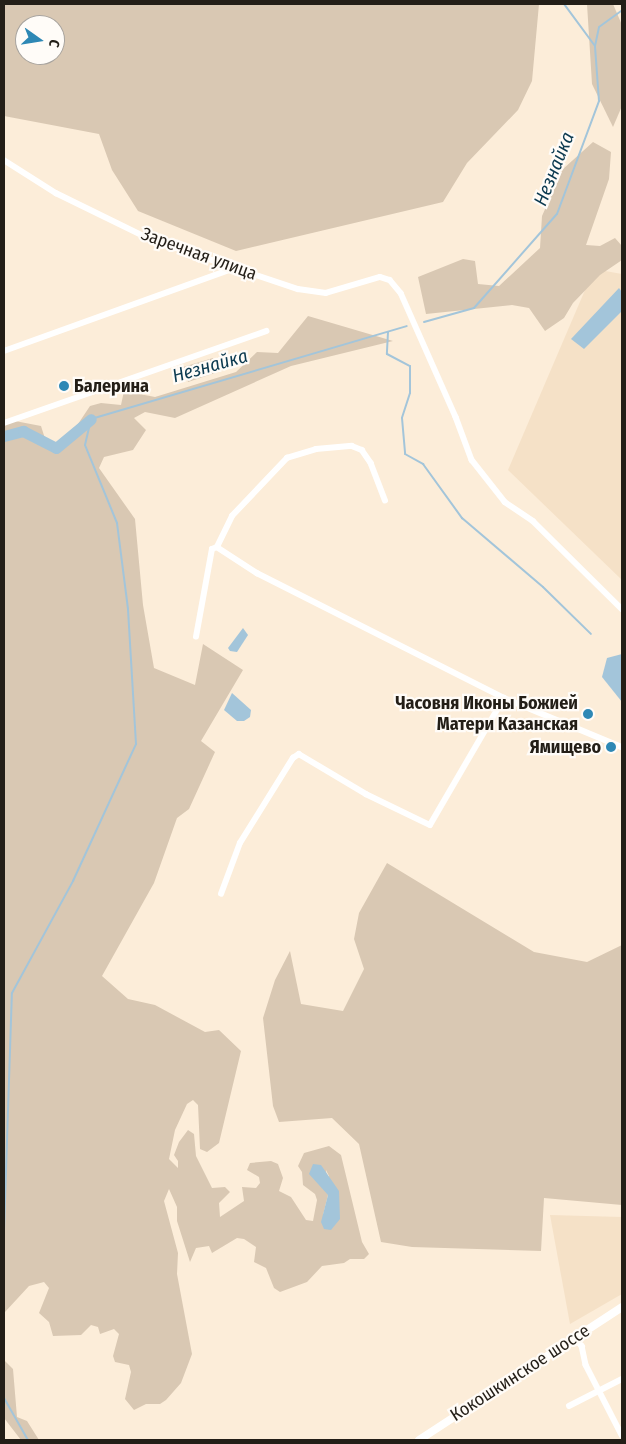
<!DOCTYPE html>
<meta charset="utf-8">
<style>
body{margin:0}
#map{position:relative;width:626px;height:1444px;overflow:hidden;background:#fcedd9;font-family:"Fira Sans Condensed",sans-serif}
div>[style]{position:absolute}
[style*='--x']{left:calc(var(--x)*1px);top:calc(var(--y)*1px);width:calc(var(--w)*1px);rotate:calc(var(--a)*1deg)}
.built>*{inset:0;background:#f5e1c7}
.green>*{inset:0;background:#d9c8b3}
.water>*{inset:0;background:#a3c5da}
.stream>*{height:2px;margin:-1px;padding:0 1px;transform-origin:1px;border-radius:1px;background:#a3c5da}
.river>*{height:11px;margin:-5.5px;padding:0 5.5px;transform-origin:5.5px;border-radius:5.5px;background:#a3c5da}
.street>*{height:5.5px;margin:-2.75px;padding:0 2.75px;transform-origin:2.75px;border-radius:2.75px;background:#fff}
.secondary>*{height:8px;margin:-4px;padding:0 4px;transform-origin:4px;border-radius:4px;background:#fff}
.dots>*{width:14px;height:14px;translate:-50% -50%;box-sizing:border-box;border:2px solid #fffcf8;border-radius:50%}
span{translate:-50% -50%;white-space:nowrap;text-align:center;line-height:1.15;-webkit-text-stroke:4.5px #fffcf8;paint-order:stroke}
.street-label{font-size:18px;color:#231e17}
.poi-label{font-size:18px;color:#231e17;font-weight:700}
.left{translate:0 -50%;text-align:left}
.right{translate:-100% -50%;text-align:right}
.water-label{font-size:19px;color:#0c3a50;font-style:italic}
.frame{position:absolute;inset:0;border:5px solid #231e17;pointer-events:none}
.north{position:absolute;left:15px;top:15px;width:50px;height:50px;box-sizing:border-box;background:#fffcf8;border:1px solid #a7a39e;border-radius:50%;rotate:103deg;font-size:14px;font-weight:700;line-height:20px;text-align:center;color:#231e17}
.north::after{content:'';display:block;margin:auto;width:18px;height:22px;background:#2e88b5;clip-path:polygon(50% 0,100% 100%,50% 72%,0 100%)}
</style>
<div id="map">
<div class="built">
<div style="clip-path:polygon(594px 269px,622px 274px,622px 580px,508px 470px)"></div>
<div style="clip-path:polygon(550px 1215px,622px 1217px,622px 1294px,570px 1324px)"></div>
</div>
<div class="green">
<div style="clip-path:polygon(evenodd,4px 4px,539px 4px,532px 81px,518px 110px,467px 163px,443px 202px,236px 251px,138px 211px,112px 170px,99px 134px,4px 116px,4px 4px,25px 25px,55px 25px,55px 55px,25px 55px,25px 25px)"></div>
<div style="clip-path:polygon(587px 4px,613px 4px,622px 25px,622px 106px,613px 127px,592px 84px)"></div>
<div style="clip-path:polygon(593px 142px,611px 152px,609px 179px,586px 245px,600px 246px,615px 238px,622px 246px,622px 260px,600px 275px,573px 303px,564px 318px,545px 331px,529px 308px,512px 305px,426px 314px,418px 277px,463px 259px,475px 261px,478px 284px,499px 286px,540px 248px,542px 216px,563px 169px)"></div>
<div style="clip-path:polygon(evenodd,308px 316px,393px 341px,291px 366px,175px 418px,145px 412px,134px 418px,146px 430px,133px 450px,104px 457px,99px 468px,135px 519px,143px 605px,154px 668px,195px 685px,203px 644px,243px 670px,201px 741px,215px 752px,189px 809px,177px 818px,154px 883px,102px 976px,128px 999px,155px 1005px,205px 1032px,219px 1030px,241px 1051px,219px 1143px,207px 1152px,200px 1149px,198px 1105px,193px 1100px,187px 1104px,175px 1130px,169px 1159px,178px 1168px,178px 1161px,174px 1155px,179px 1142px,188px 1130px,194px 1134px,196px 1156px,212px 1188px,225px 1187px,230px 1192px,219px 1203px,220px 1217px,244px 1201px,242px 1187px,256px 1188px,260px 1183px,259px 1177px,247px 1170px,250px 1163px,271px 1161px,278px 1164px,283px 1178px,279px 1191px,291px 1197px,306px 1220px,313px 1221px,317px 1200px,315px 1194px,303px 1185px,302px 1172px,298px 1166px,304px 1153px,329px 1146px,341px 1155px,362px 1242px,369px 1254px,364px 1259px,350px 1259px,344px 1263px,322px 1266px,307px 1282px,280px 1292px,274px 1288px,266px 1268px,254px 1262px,256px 1247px,244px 1239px,237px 1238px,212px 1253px,209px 1246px,196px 1248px,190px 1262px,177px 1221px,177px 1207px,169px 1189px,164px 1201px,178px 1253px,177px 1274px,192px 1354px,181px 1383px,166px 1400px,160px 1404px,146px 1404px,134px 1410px,125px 1399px,131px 1372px,129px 1365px,115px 1362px,113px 1356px,119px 1334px,114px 1329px,100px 1334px,98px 1327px,91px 1325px,81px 1335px,53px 1336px,49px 1322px,39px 1313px,49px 1288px,44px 1282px,29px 1286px,5px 1312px,4px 1321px,4px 424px,15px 421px,41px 426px,48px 448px,74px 430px,90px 406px,101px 403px,121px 405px,124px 391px,155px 397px,236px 372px,257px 352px,278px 353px,308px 316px,326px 1170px,329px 1176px,331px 1230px,323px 1215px,328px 1195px,326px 1170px)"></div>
<div style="clip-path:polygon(213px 358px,218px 372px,188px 382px,183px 367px)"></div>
<div style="clip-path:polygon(387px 863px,534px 952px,587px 962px,622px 945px,622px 1205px,544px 1198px,541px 1251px,412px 1247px,381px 1242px,359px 1144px,332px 1118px,279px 1122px,273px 1106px,263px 1018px,275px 980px,290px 951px,301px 1004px,343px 1011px,364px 969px,354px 939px,359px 913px)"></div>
<div style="clip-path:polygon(4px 1360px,13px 1369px,17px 1417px,27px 1421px,39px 1440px,21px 1440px,4px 1418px)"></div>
</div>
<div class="water">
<div style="clip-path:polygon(619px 288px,622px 292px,622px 311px,584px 349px,571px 339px)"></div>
<div style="clip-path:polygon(243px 628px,248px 635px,237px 652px,230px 651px,228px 648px)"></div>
<div style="clip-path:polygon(622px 654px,622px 702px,602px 677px,607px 658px)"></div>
<div style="clip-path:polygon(232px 693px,251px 710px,250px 717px,244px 721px,237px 721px,224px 710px)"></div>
<div style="clip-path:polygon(313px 1164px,321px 1165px,339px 1191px,340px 1219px,331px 1230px,324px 1229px,321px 1222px,328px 1195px,309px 1174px)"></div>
</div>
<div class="stream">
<div style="--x:595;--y:46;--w:19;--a:-78"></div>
<div style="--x:599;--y:27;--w:29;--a:-36"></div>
<div style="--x:424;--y:322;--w:52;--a:-15.6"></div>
<div style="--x:474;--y:308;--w:125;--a:-48.6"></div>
<div style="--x:557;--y:214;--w:121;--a:-69.6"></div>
<div style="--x:599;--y:101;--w:55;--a:-94.2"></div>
<div style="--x:595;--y:46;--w:52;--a:-126.4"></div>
<div style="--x:388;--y:332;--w:22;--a:93"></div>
<div style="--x:387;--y:354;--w:26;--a:28"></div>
<div style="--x:410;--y:366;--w:27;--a:90"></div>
<div style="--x:410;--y:393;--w:26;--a:108"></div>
<div style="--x:402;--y:418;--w:36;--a:85"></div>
<div style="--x:405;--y:454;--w:21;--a:29"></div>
<div style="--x:423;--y:464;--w:67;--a:54.2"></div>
<div style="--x:462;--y:518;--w:106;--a:40.4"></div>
<div style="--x:543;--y:587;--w:67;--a:44.4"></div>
<div style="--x:4;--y:1231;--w:238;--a:-88.1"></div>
<div style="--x:12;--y:993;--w:128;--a:-61.4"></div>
<div style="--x:73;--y:881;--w:151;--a:-65.3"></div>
<div style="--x:136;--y:744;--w:135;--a:-93.4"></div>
<div style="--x:128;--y:609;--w:87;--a:-97.3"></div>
<div style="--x:117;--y:523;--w:84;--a:-112.3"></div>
<div style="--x:85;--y:445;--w:27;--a:-77"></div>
<div style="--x:91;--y:419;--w:329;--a:-16.4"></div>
<div style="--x:4;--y:1398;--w:48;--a:60.3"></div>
</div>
<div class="river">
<div style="--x:4;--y:436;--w:20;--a:-15"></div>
<div style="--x:23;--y:431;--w:37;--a:27"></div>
<div style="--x:56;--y:448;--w:45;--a:-39.6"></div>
</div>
<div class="street">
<div style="--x:4;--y:160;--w:62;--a:32.4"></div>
<div style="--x:56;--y:193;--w:105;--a:26.1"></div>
<div style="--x:150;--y:239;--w:156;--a:18.7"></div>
<div style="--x:298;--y:289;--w:28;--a:8"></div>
<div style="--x:326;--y:293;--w:56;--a:-16.5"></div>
<div style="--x:380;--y:277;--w:10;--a:17"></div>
<div style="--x:390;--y:280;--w:17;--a:50"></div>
<div style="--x:401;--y:293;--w:136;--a:66.1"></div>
<div style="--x:456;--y:417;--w:46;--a:69.6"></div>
<div style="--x:472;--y:460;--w:53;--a:51.8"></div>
<div style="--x:505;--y:502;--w:34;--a:34"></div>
<div style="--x:533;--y:521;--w:125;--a:44.7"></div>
<div style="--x:4;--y:351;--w:245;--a:-19.8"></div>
<div style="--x:4;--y:423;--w:278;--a:-19.3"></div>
<div style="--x:217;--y:547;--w:48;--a:33"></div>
<div style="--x:257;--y:573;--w:277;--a:26.8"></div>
<div style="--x:504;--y:698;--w:128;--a:22.6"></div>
<div style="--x:196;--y:637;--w:89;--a:-79.7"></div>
<div style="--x:212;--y:549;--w:5;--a:-22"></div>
<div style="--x:217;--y:547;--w:34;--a:-64"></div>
<div style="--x:232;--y:516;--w:80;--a:-46.5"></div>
<div style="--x:287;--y:458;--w:30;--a:-17"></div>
<div style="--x:316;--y:449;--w:36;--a:-5"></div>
<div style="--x:352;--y:446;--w:11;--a:22"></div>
<div style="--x:362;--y:450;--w:16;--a:55"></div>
<div style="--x:371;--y:463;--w:40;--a:69"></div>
<div style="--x:221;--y:894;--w:54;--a:-69.6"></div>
<div style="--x:240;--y:843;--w:100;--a:-58.1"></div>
<div style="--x:293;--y:758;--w:7;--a:-34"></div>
<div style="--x:299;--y:754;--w:78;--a:30.8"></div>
<div style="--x:366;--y:794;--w:71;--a:25.8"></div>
<div style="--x:430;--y:825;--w:147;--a:-59.8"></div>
<div style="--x:575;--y:1338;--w:11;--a:49"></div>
<div style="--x:582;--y:1346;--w:19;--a:78"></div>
<div style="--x:586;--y:1365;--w:79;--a:62.8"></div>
<div style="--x:569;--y:1406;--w:59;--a:-27"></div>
</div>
<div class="secondary">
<div style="--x:419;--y:1440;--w:243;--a:-33.2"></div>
</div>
<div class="dots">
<div style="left:64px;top:386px;background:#2e88b5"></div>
<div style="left:588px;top:714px;background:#2e88b5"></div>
<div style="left:611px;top:747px;background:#2e88b5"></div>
</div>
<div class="street-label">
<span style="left:199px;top:254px;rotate:20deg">Заречная улица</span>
<span style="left:520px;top:1373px;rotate:-33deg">Кокошкинское шоссе</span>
</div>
<div class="poi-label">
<span class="left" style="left:74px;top:386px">Балерина</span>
<span class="right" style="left:578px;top:714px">Часовня Иконы Божией<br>Матери Казанская</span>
<span class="right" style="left:601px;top:747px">Ямищево</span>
</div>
<div class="water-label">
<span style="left:554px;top:169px;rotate:-68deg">Незнайка</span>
<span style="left:210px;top:366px;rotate:-16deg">Незнайка</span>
</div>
<div class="frame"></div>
<div class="north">С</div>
</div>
